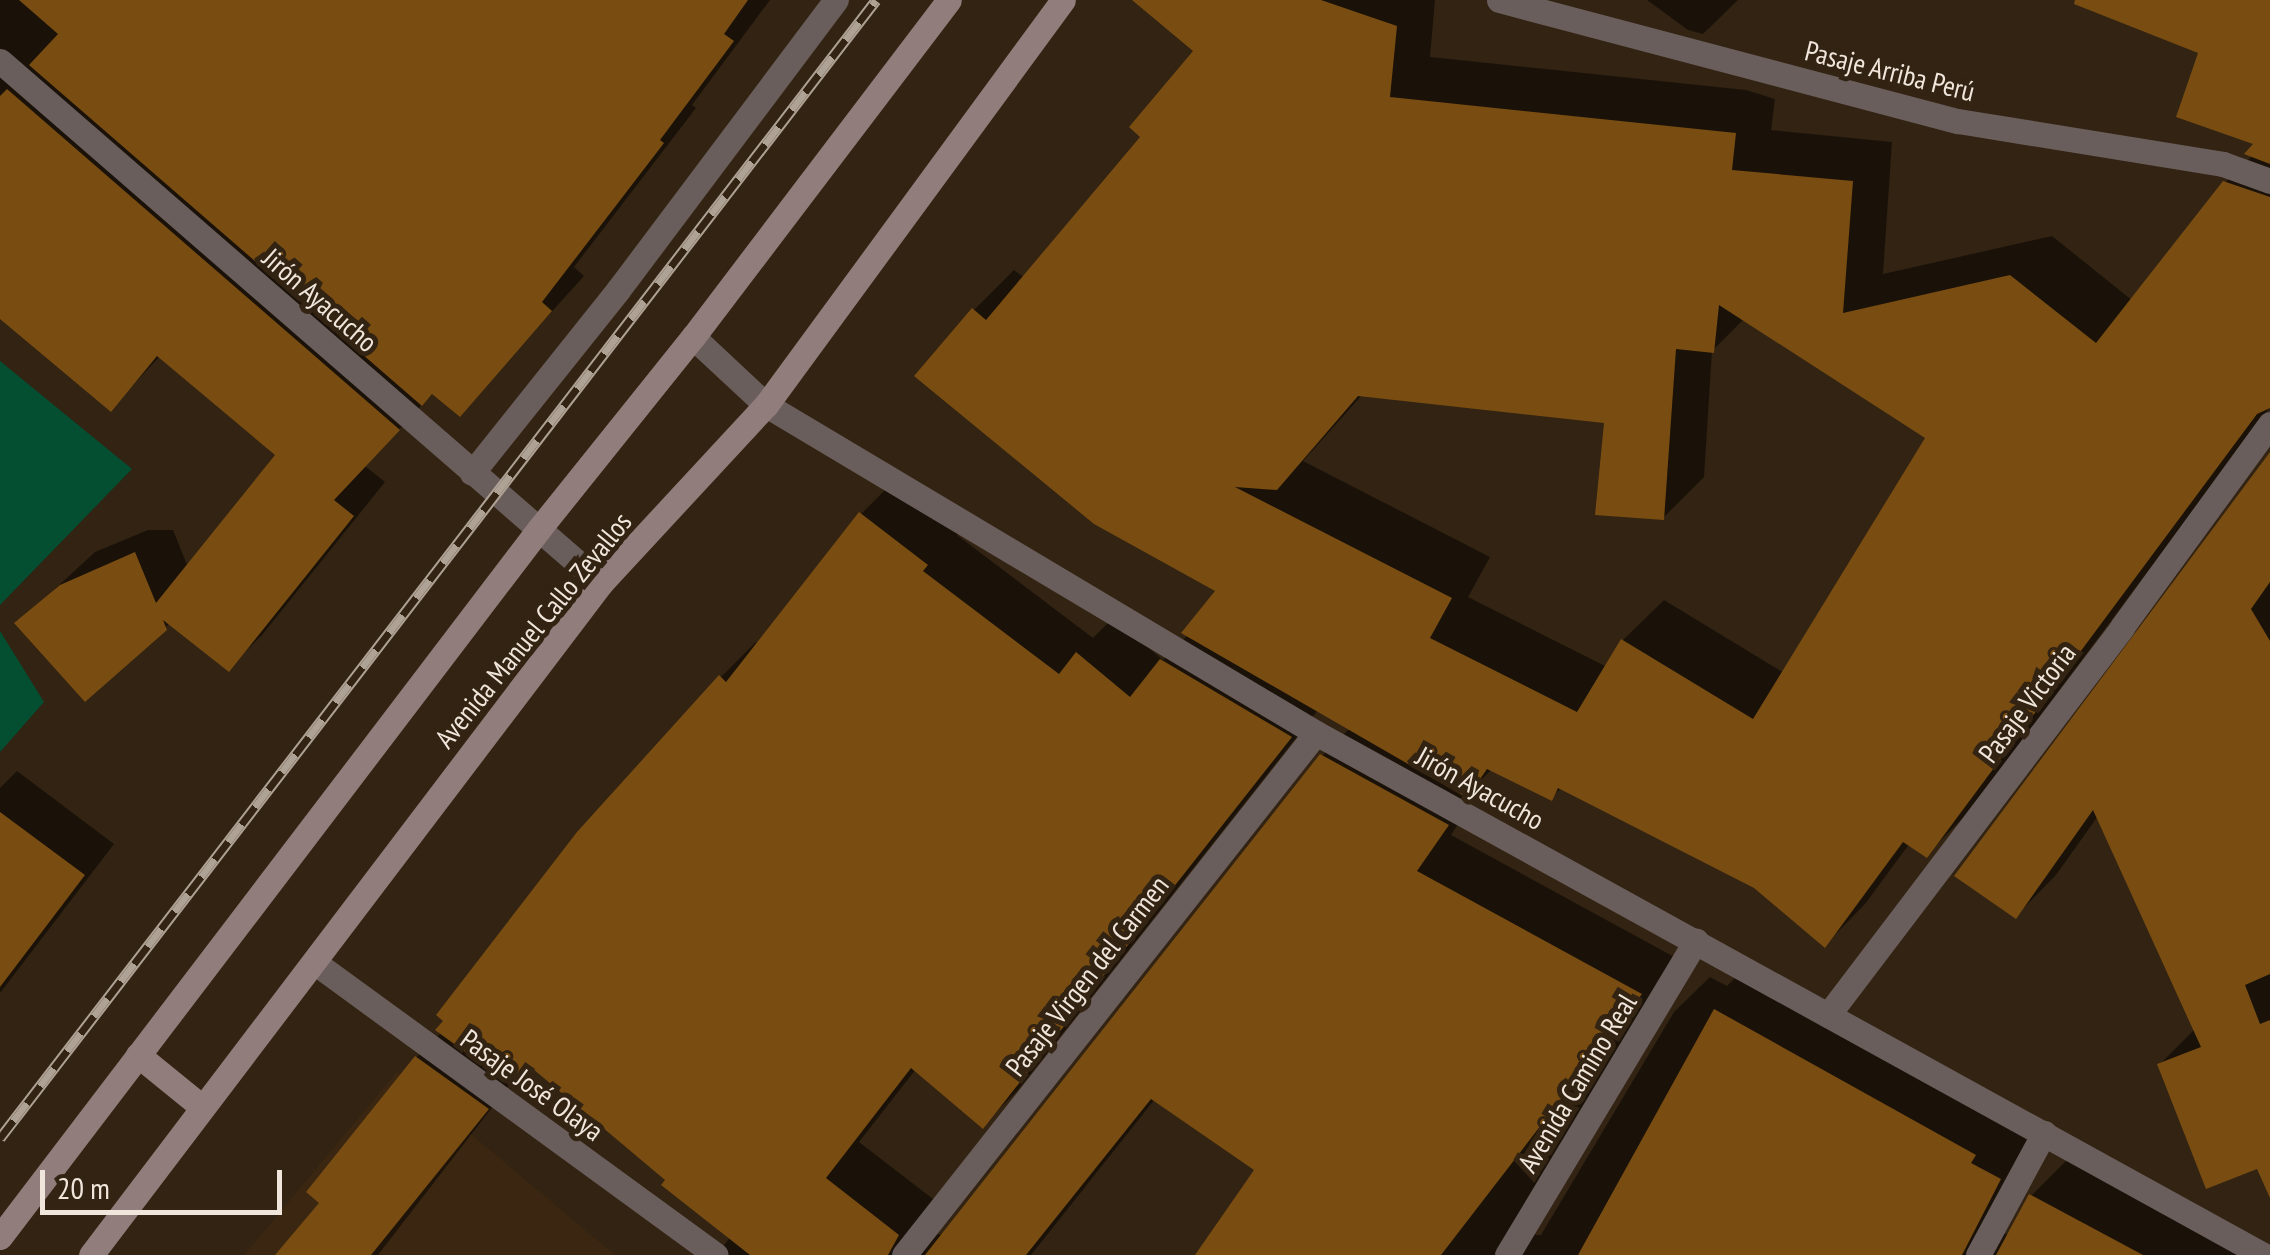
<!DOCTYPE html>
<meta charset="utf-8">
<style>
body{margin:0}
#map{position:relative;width:2270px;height:1255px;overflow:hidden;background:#322312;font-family:"PT Sans Narrow",sans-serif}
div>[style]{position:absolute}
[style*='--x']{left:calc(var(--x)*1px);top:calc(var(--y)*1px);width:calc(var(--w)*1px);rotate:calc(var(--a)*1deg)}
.built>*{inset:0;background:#3b2711}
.green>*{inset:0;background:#044e32}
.shadow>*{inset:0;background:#0007}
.building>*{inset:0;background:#794d11}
.street>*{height:25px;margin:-12.5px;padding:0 12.5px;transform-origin:12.5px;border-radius:12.5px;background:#6a5e5c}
.secondary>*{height:25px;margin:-12.5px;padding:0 12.5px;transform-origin:12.5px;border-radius:12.5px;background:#917d7b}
.rail>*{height:11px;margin-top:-5.5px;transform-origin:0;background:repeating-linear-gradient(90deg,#322312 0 22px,#aea295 0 44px);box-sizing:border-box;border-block:2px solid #aea295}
span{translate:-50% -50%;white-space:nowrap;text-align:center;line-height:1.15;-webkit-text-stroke:10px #322312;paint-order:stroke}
.street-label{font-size:28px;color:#f0e6db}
.scale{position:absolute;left:40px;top:1170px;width:242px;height:45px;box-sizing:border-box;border:5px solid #f0e6db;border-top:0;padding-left:12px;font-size:30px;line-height:35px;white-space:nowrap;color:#f0e6db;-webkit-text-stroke:8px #322312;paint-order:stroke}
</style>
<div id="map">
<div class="built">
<div style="clip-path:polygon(397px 1072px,615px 1255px,244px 1255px)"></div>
</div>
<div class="green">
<div style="clip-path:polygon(0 361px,132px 469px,0 605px)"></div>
<div style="clip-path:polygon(0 631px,44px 702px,0 752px)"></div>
</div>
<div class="shadow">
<div style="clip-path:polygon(0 0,770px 0,692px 105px,696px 108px,574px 267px,584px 276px,459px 414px,434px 392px,365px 466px,385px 482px,262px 635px,229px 668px,170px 623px,86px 698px,18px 623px,95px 552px,148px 530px,173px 530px,188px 567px,278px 455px,160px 356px,111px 409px,0 316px)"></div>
<div style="clip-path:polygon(evenodd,1201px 0,1435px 0,1430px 57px,1746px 90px,1775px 99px,1771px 130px,1892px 142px,1883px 274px,2052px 236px,2133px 301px,2225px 183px,2253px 155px,2257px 143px,2201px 51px,2143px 0,2270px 0,2270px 407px,1967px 814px,1926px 855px,1910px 843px,1865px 904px,1825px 945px,1755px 886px,1562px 787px,1551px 798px,1492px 769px,1476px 785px,1482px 788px,1451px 835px,1678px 959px,1527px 1226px,1536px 1235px,1541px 1235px,1674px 1012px,1710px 977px,1727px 986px,1743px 970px,2034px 1143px,1996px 1220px,2005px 1234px,2010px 1235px,2031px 1196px,2067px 1160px,2237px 1255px,1198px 1255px,1258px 1169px,1155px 1099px,1031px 1255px,717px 1255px,731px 1236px,528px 1061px,378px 1255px,279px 1255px,323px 1202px,417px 1057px,442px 1032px,721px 677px,756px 642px,759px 644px,861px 514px,897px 478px,962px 528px,957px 535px,1093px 638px,1113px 618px,1163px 660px,1188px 635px,1218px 591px,974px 310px,1014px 270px,1025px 278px,1144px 136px,1197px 51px,1201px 0,1744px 319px,1928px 437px,1784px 673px,1664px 600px,1623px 640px,1607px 667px,1468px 597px,1490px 557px,1303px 461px,1363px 394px,1606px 421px,1663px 518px,1704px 477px,1712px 351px,1744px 319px,1201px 0,1318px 710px,1350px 728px,1322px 756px,943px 1235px,930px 1233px,933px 1199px,859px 1142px,916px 1069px,982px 1126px,1018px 1090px,1318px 710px)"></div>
<div style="clip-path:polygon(1647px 0,1738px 0,1703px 34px,1688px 30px)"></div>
<div style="clip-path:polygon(2270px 455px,2270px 1162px,2160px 1064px,2196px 1028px,2098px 816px,2056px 875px,2016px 916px)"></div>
<div style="clip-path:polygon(17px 771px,114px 844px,0 993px,0 788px)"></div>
</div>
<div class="building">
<div style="clip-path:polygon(19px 0,748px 0,724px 34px,734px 41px,660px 140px,664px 143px,542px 302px,552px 311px,460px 417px,432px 394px,422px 406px,29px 65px,58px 34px)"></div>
<div style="clip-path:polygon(evenodd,1132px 0,1321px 0,1397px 26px,1390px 97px,1736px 133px,1732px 170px,1853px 181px,1843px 313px,2010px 275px,2096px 343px,2223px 181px,2270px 197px,2270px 408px,2257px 414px,1927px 858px,1903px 842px,1825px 948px,1754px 888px,1558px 788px,1552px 801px,1487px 769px,1467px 798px,1181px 633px,1215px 591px,1094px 524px,914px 376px,972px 308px,986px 320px,1140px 137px,1129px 127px,1193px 51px,1132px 0,1719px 305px,1925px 438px,1753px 719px,1621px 639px,1577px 712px,1430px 638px,1452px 598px,1235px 487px,1277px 490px,1358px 396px,1604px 423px,1595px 515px,1664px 520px,1676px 349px,1714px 353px,1719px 305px)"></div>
<div style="clip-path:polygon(2075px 0,2270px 0,2270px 164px,2244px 154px,2253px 144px,2176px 117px,2198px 53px,2074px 4px)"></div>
<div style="clip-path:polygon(7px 89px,400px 430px,334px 500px,354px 516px,229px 672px,163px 620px,167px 630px,85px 702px,14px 623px,60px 585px,135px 552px,156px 603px,275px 455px,157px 356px,111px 412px,0 319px,0 96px)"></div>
<div style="clip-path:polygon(2270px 452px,2270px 582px,2251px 609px,2270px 641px,2270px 974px,2245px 985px,2260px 1024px,2270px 1020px,2270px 1198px,2257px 1169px,2206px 1189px,2157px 1064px,2201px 1047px,2093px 810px,2016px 919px,1954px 876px)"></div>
<div style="clip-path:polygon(859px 512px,928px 565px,923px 571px,1059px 674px,1076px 652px,1130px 697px,1160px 659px,1292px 737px,983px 1129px,911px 1068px,826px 1178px,899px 1235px,888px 1255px,750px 1255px,661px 1185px,665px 1180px,526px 1063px,509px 1084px,435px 1030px,443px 1021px,436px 1015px,577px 832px,719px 675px,726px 682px)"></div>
<div style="clip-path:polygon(1320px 754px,1449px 825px,1417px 871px,1642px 994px,1441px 1255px,1195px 1255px,1254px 1170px,1151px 1099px,1026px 1255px,925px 1255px)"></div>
<div style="clip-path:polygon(0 812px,85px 875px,0 987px)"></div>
<div style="clip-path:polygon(1714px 1009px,1976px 1155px,1971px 1163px,2001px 1179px,1962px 1255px,1578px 1255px)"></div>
<div style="clip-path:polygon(415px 1056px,489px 1109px,371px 1255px,275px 1255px,319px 1203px,306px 1192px)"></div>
<div style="clip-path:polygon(2029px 1194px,2143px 1255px,1996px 1255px)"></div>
</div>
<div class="street">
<div style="--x:1499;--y:0;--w:475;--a:14.8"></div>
<div style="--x:1958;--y:121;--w:268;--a:9.2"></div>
<div style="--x:2223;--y:164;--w:50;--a:19.9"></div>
<div style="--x:0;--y:61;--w:796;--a:40.98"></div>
<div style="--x:693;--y:337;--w:100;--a:43"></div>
<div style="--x:766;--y:405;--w:640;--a:30.81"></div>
<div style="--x:1316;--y:733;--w:1081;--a:28.86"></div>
<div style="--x:472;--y:473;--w:234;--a:-51.4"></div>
<div style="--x:618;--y:290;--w:363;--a:-53.1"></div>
<div style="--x:314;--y:962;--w:497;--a:36.1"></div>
<div style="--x:1828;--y:1015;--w:487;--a:-52.8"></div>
<div style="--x:2122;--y:627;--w:251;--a:-53.9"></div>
<div style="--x:904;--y:1255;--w:665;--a:-51.72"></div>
<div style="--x:1507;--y:1255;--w:367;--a:-59"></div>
<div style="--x:1978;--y:1255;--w:139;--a:-61.6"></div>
</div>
<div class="secondary">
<div style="--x:138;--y:1055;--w:82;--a:39.1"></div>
<div style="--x:0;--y:1237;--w:890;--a:-52.72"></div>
<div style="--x:539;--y:529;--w:246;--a:-51.3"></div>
<div style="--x:693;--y:337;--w:423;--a:-52.8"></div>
<div style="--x:91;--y:1255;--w:844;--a:-52.8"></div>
<div style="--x:601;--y:583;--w:243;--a:-47.2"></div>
<div style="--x:766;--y:405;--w:502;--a:-53.75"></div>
</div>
<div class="rail">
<div style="--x:0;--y:1138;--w:1436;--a:-52.41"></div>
</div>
<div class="street-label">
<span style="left:1890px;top:71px;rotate:14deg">Pasaje Arriba Perú</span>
<span style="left:320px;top:300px;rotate:41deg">Jirón Ayacucho</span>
<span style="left:533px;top:630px;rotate:-51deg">Avenida Manuel Callo Zevallos</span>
<span style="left:2027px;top:703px;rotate:-53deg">Pasaje Victoria</span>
<span style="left:1480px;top:788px;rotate:29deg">Jirón Ayacucho</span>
<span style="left:1087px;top:976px;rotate:-52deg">Pasaje Virgen del Carmen</span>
<span style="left:1577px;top:1083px;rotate:-59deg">Avenida Camino Real</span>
<span style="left:532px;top:1085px;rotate:36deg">Pasaje José Olaya</span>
</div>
<div class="scale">20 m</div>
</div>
